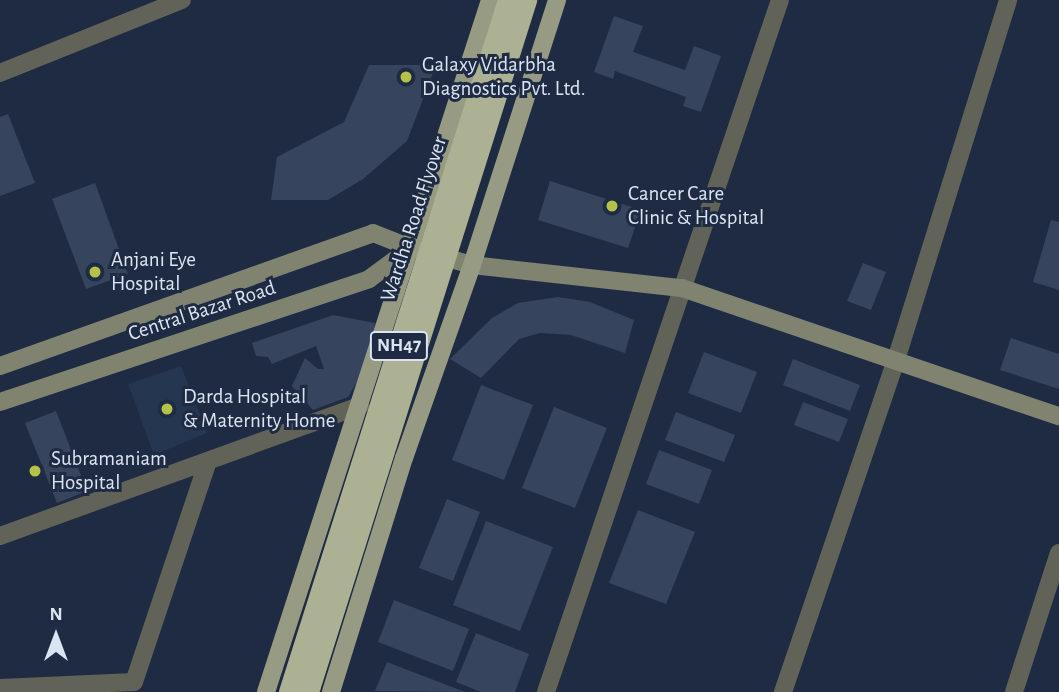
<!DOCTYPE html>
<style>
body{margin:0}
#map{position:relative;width:1059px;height:692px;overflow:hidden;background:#1e2b42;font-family:"Alegreya Sans",sans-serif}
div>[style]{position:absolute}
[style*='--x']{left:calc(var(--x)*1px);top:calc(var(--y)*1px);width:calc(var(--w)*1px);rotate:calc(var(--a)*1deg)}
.built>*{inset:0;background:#253651}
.building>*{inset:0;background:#36445d}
.street>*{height:18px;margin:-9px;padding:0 9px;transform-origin:9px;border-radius:9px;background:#616358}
.secondary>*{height:18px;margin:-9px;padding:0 9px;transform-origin:9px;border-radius:9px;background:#808370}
.primary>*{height:18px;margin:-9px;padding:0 9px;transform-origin:9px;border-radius:9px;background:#979b83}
.highway-bridge>*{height:21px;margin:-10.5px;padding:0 10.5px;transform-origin:10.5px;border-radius:10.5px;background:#acb194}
.dots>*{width:19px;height:19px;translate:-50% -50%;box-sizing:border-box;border:4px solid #1e2b42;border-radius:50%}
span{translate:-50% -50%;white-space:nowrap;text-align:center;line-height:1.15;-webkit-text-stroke:6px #1e2b42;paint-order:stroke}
.shield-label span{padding:2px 5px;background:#1e2b42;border:2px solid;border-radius:5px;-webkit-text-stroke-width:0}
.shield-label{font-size:19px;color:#dbe4f3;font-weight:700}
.poi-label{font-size:21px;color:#dbe4f3}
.left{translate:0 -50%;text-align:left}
.street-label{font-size:21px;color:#dbe4f3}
.north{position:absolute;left:21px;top:601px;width:70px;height:70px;-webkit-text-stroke:5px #1e2b42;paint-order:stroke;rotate:0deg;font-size:19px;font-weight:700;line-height:28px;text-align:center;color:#dbe4f3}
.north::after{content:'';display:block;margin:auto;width:24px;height:32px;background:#dbe4f3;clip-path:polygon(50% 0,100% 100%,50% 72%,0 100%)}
</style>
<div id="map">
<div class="built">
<div style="clip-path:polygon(181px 366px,207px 433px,154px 455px,128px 384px)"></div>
</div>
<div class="building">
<div style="clip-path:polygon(614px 16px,643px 26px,633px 52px,685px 70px,694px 46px,721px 56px,701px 112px,683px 106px,686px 97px,615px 71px,613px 79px,594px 72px)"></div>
<div style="clip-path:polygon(369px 65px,436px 65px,407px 141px,363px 179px,328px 200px,271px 200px,277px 157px,344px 122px)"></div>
<div style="clip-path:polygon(8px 114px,35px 183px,0 196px,0 117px)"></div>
<div style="clip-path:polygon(550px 181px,641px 210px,628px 248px,538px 220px)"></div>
<div style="clip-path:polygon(95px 183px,128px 274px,86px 289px,52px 199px)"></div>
<div style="clip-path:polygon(1051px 220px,1059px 222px,1059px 290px,1033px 282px)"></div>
<div style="clip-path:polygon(863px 263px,886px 272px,871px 310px,847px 301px)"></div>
<div style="clip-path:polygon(558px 297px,590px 302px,634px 320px,625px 353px,571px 335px,540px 333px,519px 339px,481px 378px,450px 359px,492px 318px,518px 303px)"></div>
<div style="clip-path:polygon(333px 315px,375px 323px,369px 362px,348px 397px,313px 410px,292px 386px,305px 358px,318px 369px,324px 369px,316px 346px,272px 364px,268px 357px,256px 356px,252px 343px)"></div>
<div style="clip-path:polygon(1011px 338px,1059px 354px,1059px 389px,1000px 370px)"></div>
<div style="clip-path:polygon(704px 352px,757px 372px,741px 413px,688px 393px)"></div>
<div style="clip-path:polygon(793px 359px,860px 385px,850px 411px,783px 385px)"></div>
<div style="clip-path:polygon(481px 385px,533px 405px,504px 480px,452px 460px)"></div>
<div style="clip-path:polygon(803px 402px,848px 419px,839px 442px,794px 425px)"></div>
<div style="clip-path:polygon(554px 407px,607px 428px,575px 508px,522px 488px)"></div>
<div style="clip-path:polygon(56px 411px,87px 491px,57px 503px,25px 423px)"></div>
<div style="clip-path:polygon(676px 412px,735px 435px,724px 462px,665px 440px)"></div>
<div style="clip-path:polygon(659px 450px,712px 470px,699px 504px,646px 484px)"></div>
<div style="clip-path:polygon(447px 499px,480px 512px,453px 581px,419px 568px)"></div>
<div style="clip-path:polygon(638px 510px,695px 532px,666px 604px,609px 583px)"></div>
<div style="clip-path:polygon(486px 521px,553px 547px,520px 631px,453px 605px)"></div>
<div style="clip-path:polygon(394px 600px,469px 629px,453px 671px,378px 642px)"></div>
<div style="clip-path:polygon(476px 633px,529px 654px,515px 692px,481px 692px,456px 682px)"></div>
<div style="clip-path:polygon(387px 662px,465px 692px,375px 691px)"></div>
</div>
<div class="street">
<div style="--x:0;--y:73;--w:196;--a:-21.9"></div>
<div style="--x:0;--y:536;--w:383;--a:-19.9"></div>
<div style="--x:0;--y:688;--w:134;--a:-2.6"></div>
<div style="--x:134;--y:682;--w:233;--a:-71.5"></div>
<div style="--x:546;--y:692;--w:730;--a:-71.32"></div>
<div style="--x:783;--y:692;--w:351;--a:-71.2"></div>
<div style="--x:896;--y:360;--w:377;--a:-72.7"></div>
<div style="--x:1014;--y:692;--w:146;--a:-72.1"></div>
</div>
<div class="secondary">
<div style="--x:0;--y:366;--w:396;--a:-19.6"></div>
<div style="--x:373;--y:233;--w:41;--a:21.5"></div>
<div style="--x:411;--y:248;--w:63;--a:15.6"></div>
<div style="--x:472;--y:265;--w:211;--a:6.3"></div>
<div style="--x:682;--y:288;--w:398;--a:18.8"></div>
<div style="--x:0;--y:402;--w:389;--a:-18.4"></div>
<div style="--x:369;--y:279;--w:52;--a:-36.4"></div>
</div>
<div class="primary">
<div style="--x:266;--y:692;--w:727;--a:-72.06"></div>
<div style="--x:331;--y:692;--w:245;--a:-72.7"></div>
<div style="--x:404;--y:458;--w:205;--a:-70.6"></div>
<div style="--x:472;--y:265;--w:278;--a:-72.2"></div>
</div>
<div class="highway-bridge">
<div style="--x:289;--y:692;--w:726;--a:-72.44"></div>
<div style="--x:308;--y:692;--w:726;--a:-72.51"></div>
</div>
<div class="dots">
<div style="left:406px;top:77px;background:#b5c249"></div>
<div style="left:612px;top:206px;background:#b5c249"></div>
<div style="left:95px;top:272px;background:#b5c249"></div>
<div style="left:167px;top:409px;background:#b5c249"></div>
<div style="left:35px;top:471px;background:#b5c249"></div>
</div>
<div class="shield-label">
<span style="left:399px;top:346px">NH47</span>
</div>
<div class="poi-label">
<span class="left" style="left:422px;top:77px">Galaxy Vidarbha<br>Diagnostics Pvt. Ltd.</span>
<span class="left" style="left:628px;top:206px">Cancer Care<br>Clinic &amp; Hospital</span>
<span class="left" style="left:111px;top:272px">Anjani Eye<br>Hospital</span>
<span class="left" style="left:183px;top:409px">Darda Hospital<br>&amp; Maternity Home</span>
<span class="left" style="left:51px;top:471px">Subramaniam<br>Hospital</span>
</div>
<div class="street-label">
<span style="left:414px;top:219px;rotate:-72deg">Wardha Road Flyover</span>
<span style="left:202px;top:311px;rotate:-18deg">Central Bazar Road</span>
</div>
<div class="north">N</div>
</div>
